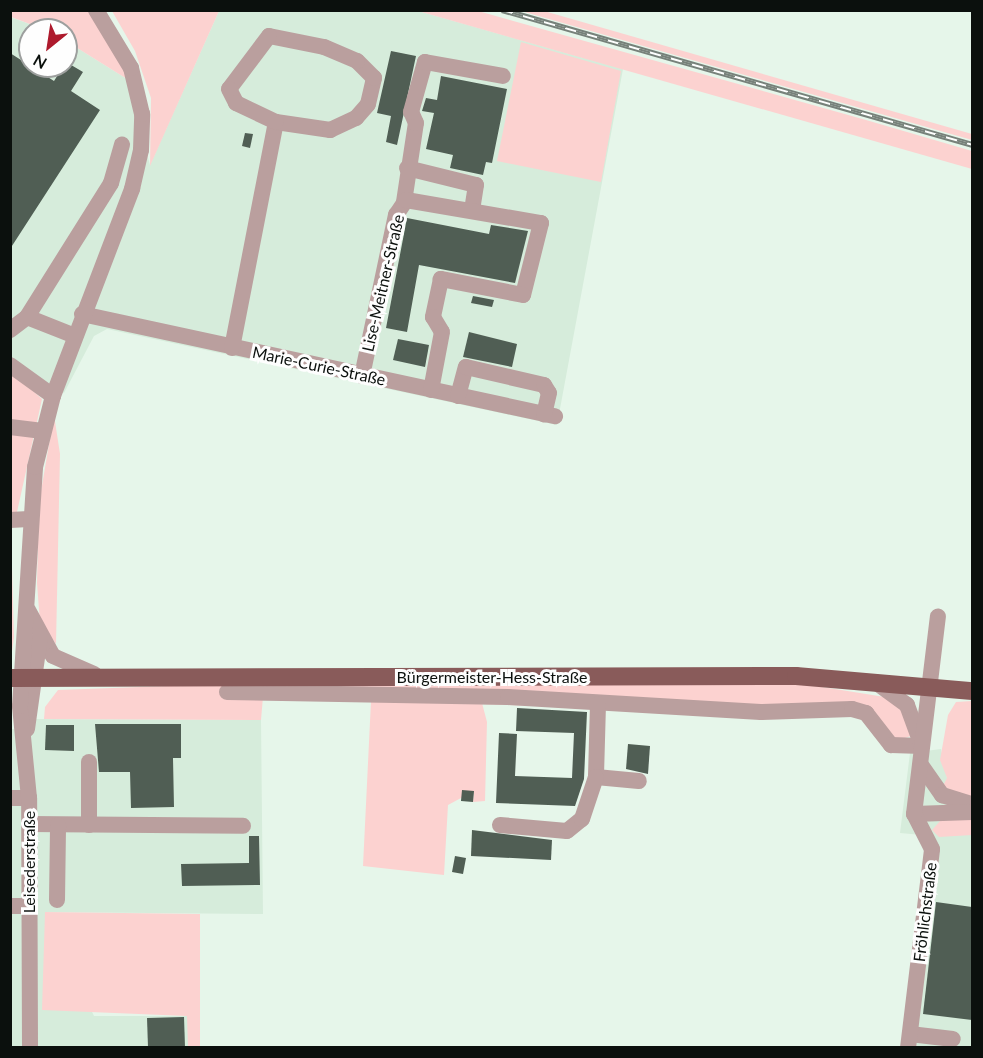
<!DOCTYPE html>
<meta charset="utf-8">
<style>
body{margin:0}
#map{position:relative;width:983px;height:1058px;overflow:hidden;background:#e6f6ea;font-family:Lato,sans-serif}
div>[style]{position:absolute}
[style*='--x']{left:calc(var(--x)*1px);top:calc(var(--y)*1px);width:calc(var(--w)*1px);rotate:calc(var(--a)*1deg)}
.built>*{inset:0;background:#d6ecdb}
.green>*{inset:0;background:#fcd2d0}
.building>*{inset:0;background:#505e54}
.minor>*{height:16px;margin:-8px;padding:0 8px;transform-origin:8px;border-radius:8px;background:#ba9f9e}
.major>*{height:18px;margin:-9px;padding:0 9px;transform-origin:9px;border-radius:9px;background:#895b5a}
.rail>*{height:6px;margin-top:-3px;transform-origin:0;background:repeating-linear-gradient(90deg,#fefefe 0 11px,#77817a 0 22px);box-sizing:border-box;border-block:2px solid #77817a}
span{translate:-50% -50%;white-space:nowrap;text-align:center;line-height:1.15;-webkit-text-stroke:6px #fefefe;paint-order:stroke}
.street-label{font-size:16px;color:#0b100d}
.frame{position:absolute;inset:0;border:12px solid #0b100d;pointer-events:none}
.north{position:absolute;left:18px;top:18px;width:60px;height:60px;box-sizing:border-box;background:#fefefe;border:2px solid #9d9f9e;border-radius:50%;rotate:210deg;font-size:16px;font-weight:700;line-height:24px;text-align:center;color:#0b100d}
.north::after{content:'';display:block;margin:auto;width:21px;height:27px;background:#ae1a2d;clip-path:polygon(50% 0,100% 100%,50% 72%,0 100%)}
</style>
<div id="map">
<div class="built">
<div style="clip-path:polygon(219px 11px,418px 11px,623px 69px,557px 425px,107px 329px,94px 336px,64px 393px,11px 361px,10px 17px,46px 30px,30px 30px,30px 66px,66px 66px,66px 41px,127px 79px,150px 165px)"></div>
<div style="clip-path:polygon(26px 719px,261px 720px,263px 914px,45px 912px,94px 1016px,188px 1016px,188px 1047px,11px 1047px,10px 729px,26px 729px)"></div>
<div style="clip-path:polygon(941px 749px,947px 778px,972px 797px,972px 1047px,916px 1048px,928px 847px,922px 835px,900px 833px,910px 753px)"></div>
</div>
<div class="green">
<div style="clip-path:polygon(10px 11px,89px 11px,111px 41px,127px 79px,66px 41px,66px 30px,46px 30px,11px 17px)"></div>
<div style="clip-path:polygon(112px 11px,219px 11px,150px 166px,151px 98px,135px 51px)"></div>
<div style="clip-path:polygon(418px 11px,478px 11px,866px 120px,972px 151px,972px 169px)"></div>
<div style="clip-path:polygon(521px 11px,544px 11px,972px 134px,972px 140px)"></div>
<div style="clip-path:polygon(521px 42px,621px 71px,601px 182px,497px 161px)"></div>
<div style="clip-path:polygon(10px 370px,42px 399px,17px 512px,10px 515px)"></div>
<div style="clip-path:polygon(54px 415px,60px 454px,56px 644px,40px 623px,37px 583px,39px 503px)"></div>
<div style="clip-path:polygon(11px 532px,14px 637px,11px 659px)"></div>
<div style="clip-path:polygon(221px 684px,810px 685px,891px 698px,903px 706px,911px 736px,895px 741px,876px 717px,263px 697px,261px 720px,44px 719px,45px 707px,58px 690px)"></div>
<div style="clip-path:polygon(371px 701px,482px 703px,487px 722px,485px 801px,473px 802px,474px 791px,448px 805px,444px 875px,363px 866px)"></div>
<div style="clip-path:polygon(972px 701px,972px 797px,964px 797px,943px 786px,947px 778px,940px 760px,948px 715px,956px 702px)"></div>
<div style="clip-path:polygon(972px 818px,972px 835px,939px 837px,932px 830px,941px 820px)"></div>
<div style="clip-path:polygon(45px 912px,200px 914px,200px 1047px,188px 1047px,187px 1016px,42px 1010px)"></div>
</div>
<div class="building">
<div style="clip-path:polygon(391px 51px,416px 56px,397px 145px,386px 142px,391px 116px,377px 113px)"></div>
<div style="clip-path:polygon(10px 53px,54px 81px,66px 62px,83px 72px,71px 91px,100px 110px,10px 249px)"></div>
<div style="clip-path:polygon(441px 76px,507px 89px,492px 163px,486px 162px,483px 175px,450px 168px,453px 155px,426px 149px,434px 113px,422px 111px,426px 98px,437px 100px)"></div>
<div style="clip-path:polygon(245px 133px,253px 134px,250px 148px,242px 146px)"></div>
<div style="clip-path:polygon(407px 218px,489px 234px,491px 225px,528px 231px,515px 283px,419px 265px,407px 332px,386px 328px)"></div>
<div style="clip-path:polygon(473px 296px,494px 300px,492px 307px,471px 303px)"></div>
<div style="clip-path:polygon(469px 332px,517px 344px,512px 367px,463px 357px)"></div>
<div style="clip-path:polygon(398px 339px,429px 345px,425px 367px,393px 360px)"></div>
<div style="clip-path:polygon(517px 708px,587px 712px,584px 779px,575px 806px,496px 803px,499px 733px,517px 734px,515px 776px,572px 778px,574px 733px,516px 731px)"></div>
<div style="clip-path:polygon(95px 724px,181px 724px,181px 758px,173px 758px,174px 807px,131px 808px,130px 772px,99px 772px)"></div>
<div style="clip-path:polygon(46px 725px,74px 725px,74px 751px,45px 750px)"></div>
<div style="clip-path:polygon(628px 744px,650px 746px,648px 774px,626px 769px)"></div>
<div style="clip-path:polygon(462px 790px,474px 791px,473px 802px,461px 801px)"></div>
<div style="clip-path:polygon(472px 830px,552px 840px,551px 860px,471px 856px)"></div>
<div style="clip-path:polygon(249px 836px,259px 836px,260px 885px,182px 886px,181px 864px,249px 863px)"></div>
<div style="clip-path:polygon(455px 856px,466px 858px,463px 874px,452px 872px)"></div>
<div style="clip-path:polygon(936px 902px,972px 907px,972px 1020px,923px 1014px)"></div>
<div style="clip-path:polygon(184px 1017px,185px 1047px,148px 1047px,147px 1018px)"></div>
</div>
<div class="minor">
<div style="--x:407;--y:168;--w:71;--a:13.8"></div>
<div style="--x:476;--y:185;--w:24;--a:99"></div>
<div style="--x:404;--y:202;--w:80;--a:-81.4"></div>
<div style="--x:416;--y:123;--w:12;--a:-114"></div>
<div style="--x:411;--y:112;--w:52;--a:-74.4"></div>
<div style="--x:425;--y:62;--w:79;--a:10.2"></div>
<div style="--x:82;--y:314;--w:484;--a:12.2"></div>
<div style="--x:27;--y:317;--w:52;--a:21.6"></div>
<div style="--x:10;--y:330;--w:21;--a:-37"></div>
<div style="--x:27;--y:317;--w:158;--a:-57.9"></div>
<div style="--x:111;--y:183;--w:40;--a:-74"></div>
<div style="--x:232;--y:348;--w:230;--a:-79"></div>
<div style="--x:276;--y:122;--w:55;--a:8.4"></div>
<div style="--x:330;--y:130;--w:29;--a:-25"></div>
<div style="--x:356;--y:118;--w:18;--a:-49"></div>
<div style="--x:368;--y:104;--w:27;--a:-77"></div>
<div style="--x:374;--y:78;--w:24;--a:-135"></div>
<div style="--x:357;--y:61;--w:36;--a:-157"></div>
<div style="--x:324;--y:47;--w:56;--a:-168.7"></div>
<div style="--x:269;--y:36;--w:66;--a:127"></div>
<div style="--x:229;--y:89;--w:16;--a:63"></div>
<div style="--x:236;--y:103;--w:44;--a:25.4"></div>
<div style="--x:10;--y:365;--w:53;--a:35.8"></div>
<div style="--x:362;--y:376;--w:165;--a:-78.1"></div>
<div style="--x:396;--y:215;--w:18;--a:-56"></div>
<div style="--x:406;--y:200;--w:137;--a:9.7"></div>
<div style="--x:541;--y:223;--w:74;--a:104"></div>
<div style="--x:523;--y:295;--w:84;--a:-169"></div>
<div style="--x:441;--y:279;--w:39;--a:102"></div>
<div style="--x:433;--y:317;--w:17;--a:59"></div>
<div style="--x:442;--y:332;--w:59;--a:100.7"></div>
<div style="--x:458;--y:396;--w:30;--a:-75"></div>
<div style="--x:466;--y:367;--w:80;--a:13"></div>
<div style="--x:544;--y:385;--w:9;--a:58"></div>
<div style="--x:549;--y:393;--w:22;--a:103"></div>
<div style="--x:10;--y:427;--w:33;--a:7"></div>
<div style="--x:10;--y:520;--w:19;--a:-3"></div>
<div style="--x:28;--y:610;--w:52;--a:61.5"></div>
<div style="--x:53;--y:656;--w:45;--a:23.7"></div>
<div style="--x:227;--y:692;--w:281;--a:1"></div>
<div style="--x:508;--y:697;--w:253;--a:3.4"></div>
<div style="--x:761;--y:712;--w:91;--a:-1.9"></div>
<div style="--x:852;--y:709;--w:15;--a:16"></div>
<div style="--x:866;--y:713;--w:41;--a:52"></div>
<div style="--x:891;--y:745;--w:31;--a:2"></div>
<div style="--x:922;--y:746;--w:44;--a:-110.1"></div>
<div style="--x:907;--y:705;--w:39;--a:-144"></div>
<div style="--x:598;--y:704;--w:73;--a:91.6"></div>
<div style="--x:596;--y:777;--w:43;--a:5.3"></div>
<div style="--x:27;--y:729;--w:94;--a:-82"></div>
<div style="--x:89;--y:762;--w:63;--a:90"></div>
<div style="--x:921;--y:765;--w:37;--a:55"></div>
<div style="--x:942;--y:795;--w:31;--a:17"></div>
<div style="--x:10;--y:798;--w:19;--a:0"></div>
<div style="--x:914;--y:814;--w:58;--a:-2"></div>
<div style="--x:29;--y:824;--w:214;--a:0.5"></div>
<div style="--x:500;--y:825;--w:67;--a:5.1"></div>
<div style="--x:567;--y:831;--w:19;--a:-39"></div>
<div style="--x:582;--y:819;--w:44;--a:-71.6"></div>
<div style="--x:57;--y:900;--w:75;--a:-89.2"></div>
<div style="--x:10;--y:906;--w:19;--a:0"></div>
<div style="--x:910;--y:1034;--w:43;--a:6.6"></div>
<div style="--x:30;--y:1048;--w:250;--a:-90.2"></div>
<div style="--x:29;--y:798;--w:92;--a:-95.6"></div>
<div style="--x:20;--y:706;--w:239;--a:-86.4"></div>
<div style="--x:35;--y:467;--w:73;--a:-75.8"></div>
<div style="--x:53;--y:396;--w:222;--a:-69.1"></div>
<div style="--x:132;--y:189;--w:40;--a:-77"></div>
<div style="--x:141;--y:150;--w:36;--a:-88"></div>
<div style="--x:142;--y:114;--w:47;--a:-103.4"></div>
<div style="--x:131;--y:68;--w:68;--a:-121.1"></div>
<div style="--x:908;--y:1048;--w:200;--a:-83.1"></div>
<div style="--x:932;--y:849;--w:39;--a:-117"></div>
<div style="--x:914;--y:814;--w:199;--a:-83.1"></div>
</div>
<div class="major">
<div style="--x:10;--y:678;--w:786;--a:-0.15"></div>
<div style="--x:796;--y:676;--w:177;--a:4.9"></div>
</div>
<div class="rail">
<div style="--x:502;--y:10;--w:489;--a:16"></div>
</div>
<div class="street-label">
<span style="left:383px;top:283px;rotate:-77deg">Lise-Meitner-Straße</span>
<span style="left:319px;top:366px;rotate:12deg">Marie-Curie-Straße</span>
<span style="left:492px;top:677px">Bürgermeister-Hess-Straße</span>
<span style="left:29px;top:862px;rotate:-90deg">Leisederstraße</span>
<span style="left:925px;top:912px;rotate:-83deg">Fröhlichstraße</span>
</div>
<div class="frame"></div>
<div class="north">N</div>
</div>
